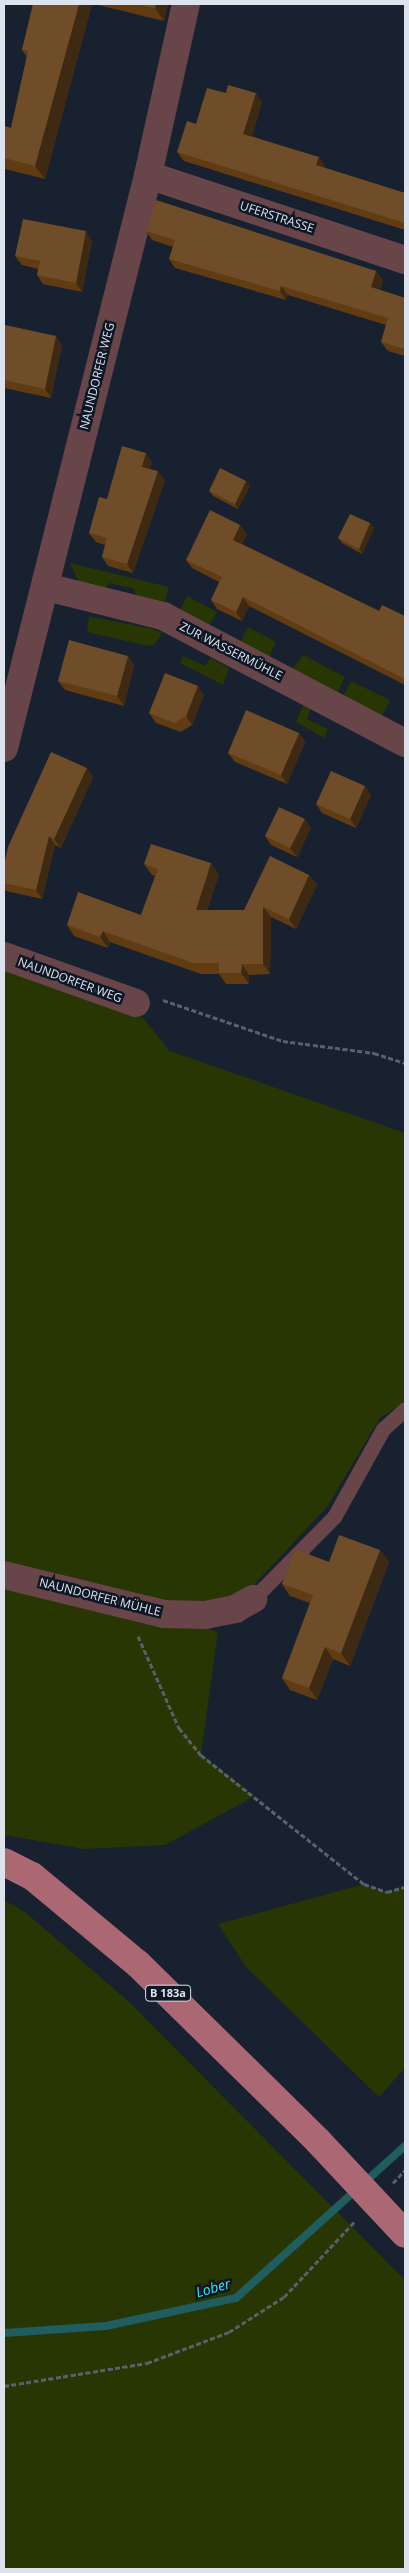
<!DOCTYPE html>
<meta charset="utf-8">
<style>
body{margin:0}
#map{position:relative;width:409px;height:2573px;overflow:hidden;background:#17212f;font-family:"Open Sans",sans-serif}
div>[style]{position:absolute}
[style*='--x']{left:calc(var(--x)*1px);top:calc(var(--y)*1px);width:calc(var(--w)*1px);rotate:calc(var(--a)*1deg)}
.green>*{inset:0;background:#273602}
.stream>*{height:8px;margin:-4px;padding:0 4px;transform-origin:4px;border-radius:4px;background:#1f5d5f}
.path>*{height:3px;margin-top:-1.5px;transform-origin:0;background:repeating-linear-gradient(90deg,#57606d 0 5px,transparent 0 7.5px)}
.service>*{height:15px;margin:-7.5px;padding:0 7.5px;transform-origin:7.5px;border-radius:7.5px;background:#674549}
.minor>*{height:28px;margin:-14px;padding:0 14px;transform-origin:14px;border-radius:14px;background:#674549}
.primary>*{height:28px;margin:-14px;padding:0 14px;transform-origin:14px;border-radius:14px;background:#ac6872}
.primary-bridge>*{height:28px;margin:-14px;padding:0 14px;transform-origin:14px;border-radius:14px;background:#ac6872}
.wall>*{inset:0;background:#613b11}
.shaded-wall>*{inset:0;background:#3e2913}
.building>*{inset:0;background:#6e4d28}
span{translate:-50% -50%;white-space:nowrap;text-align:center;line-height:1.15;-webkit-text-stroke:5px #0e1725;paint-order:stroke}
.shield-label span{padding:1px 4px;background:#0e1725;border:1px solid;border-radius:4px;-webkit-text-stroke-width:0}
.shield-label{font-size:11px;color:#dce3ed;font-weight:700}
.street-label{font-size:12px;color:#dce3ed}
.water-label{font-size:14px;color:#38e7ea;font-style:italic}
.frame{position:absolute;inset:0;border:5px solid #dce3ed;pointer-events:none}
</style>
<div id="map">
<div class="green">
<div style="clip-path:polygon(70px 563px,169px 587px,163px 607px,138px 601px,134px 589px,109px 583px,101px 594px,79px 583px)"></div>
<div style="clip-path:polygon(187px 596px,217px 612px,207px 629px,178px 614px)"></div>
<div style="clip-path:polygon(89px 616px,153px 629px,162px 633px,155px 644px,148px 646px,87px 632px)"></div>
<div style="clip-path:polygon(248px 627px,276px 642px,267px 661px,238px 646px)"></div>
<div style="clip-path:polygon(303px 655px,345px 677px,336px 695px,290px 672px)"></div>
<div style="clip-path:polygon(183px 656px,205px 666px,210px 658px,229px 668px,223px 685px,180px 663px)"></div>
<div style="clip-path:polygon(351px 681px,390px 700px,381px 718px,342px 698px)"></div>
<div style="clip-path:polygon(303px 705px,311px 708px,307px 719px,328px 729px,324px 738px,296px 722px)"></div>
<div style="clip-path:polygon(4px 968px,142px 1017px,170px 1051px,405px 1133px,405px 1402px,380px 1418px,327px 1507px,245px 1594px,164px 1614px,218px 1632px,201px 1754px,255px 1796px,165px 1845px,84px 1849px,4px 1835px)"></div>
<div style="clip-path:polygon(364px 1884px,387px 1892px,405px 1887px,405px 2068px,379px 2097px,246px 1967px,218px 1924px)"></div>
<div style="clip-path:polygon(4px 1900px,25px 1912px,128px 2001px,405px 2280px,405px 2569px,4px 2569px)"></div>
</div>
<div class="stream">
<div style="--x:4;--y:2333;--w:102;--a:-3.9"></div>
<div style="--x:106;--y:2326;--w:133;--a:-12.2"></div>
<div style="--x:236;--y:2298;--w:227;--a:-42"></div>
</div>
<div class="path">
<div style="--x:163;--y:1000;--w:127;--a:18.9"></div>
<div style="--x:283;--y:1041;--w:92;--a:7.5"></div>
<div style="--x:374;--y:1053;--w:33;--a:18"></div>
<div style="--x:138;--y:1636;--w:101;--a:66"></div>
<div style="--x:179;--y:1728;--w:35;--a:51"></div>
<div style="--x:201;--y:1755;--w:208;--a:38.4"></div>
<div style="--x:364;--y:1884;--w:24;--a:19"></div>
<div style="--x:387;--y:1892;--w:19;--a:-16"></div>
<div style="--x:393;--y:2183;--w:18;--a:-47"></div>
<div style="--x:4;--y:2386;--w:145;--a:-9.1"></div>
<div style="--x:147;--y:2363;--w:88;--a:-20.7"></div>
<div style="--x:229;--y:2332;--w:65;--a:-32.5"></div>
<div style="--x:284;--y:2297;--w:104;--a:-46.9"></div>
</div>
<div class="service">
<div style="--x:253;--y:1599;--w:115;--a:-45.4"></div>
<div style="--x:334;--y:1517;--w:101;--a:-60.9"></div>
<div style="--x:383;--y:1429;--w:30;--a:-42"></div>
</div>
<div class="minor">
<div style="--x:148;--y:175;--w:271;--a:18.3"></div>
<div style="--x:46;--y:587;--w:121;--a:13.9"></div>
<div style="--x:163;--y:616;--w:273;--a:27.7"></div>
<div style="--x:4;--y:748;--w:591;--a:-75.89"></div>
<div style="--x:148;--y:175;--w:175;--a:-77.5"></div>
<div style="--x:4;--y:956;--w:140;--a:19.6"></div>
<div style="--x:4;--y:1575;--w:165;--a:13.7"></div>
<div style="--x:164;--y:1614;--w:41;--a:1.4"></div>
<div style="--x:205;--y:1615;--w:31;--a:-11"></div>
<div style="--x:235;--y:1609;--w:21;--a:-29"></div>
</div>
<div class="primary">
<div style="--x:4;--y:1862;--w:31;--a:27"></div>
<div style="--x:32;--y:1876;--w:138;--a:39.7"></div>
<div style="--x:138;--y:1964;--w:252;--a:44.5"></div>
</div>
<div class="primary-bridge">
<div style="--x:318;--y:2141;--w:127;--a:46.9"></div>
</div>
<div class="wall">
<div style="clip-path:polygon(33px 4px,92px 4px,45px 179px,5px 169px,4px 168px,4px 126px,11px 128px,27px 57px,22px 50px)"></div>
<div style="clip-path:polygon(94px 4px,168px 4px,164px 21px)"></div>
<div style="clip-path:polygon(226px 93px,262px 102px,252px 136px,325px 166px,325px 168px,405px 193px,405px 230px,184px 161px,177px 152px,196px 124px)"></div>
<div style="clip-path:polygon(146px 231px,376px 271px,383px 280px,380px 290px,405px 298px,405px 356px,388px 351px,381px 342px,386px 325px,288px 295px,286px 300px,175px 268px,169px 259px,173px 247px,152px 240px)"></div>
<div style="clip-path:polygon(92px 241px,82px 292px,43px 284px,37px 275px,38px 269px,22px 265px,15px 256px)"></div>
<div style="clip-path:polygon(4px 330px,62px 345px,51px 398px,4px 388px)"></div>
<div style="clip-path:polygon(152px 462px,150px 469px,165px 480px,133px 573px,108px 566px,102px 557px,105px 545px,96px 542px,89px 533px,107px 499px)"></div>
<div style="clip-path:polygon(246px 481px,250px 486px,238px 509px,213px 496px,209px 491px)"></div>
<div style="clip-path:polygon(370px 523px,374px 528px,362px 554px,342px 543px,338px 538px)"></div>
<div style="clip-path:polygon(240px 525px,247px 534px,242px 544px,379px 611px,405px 616px,405px 685px,249px 606px,242px 621px,217px 609px,211px 600px,219px 582px,192px 568px,186px 560px)"></div>
<div style="clip-path:polygon(128px 656px,134px 665px,124px 706px,65px 690px,58px 681px)"></div>
<div style="clip-path:polygon(204px 695px,192px 725px,181px 732px,156px 723px,149px 713px)"></div>
<div style="clip-path:polygon(299px 733px,305px 742px,287px 784px,235px 762px,228px 753px)"></div>
<div style="clip-path:polygon(93px 777px,61px 848px,55px 845px,42px 899px,6px 891px,4px 888px,4px 865px)"></div>
<div style="clip-path:polygon(365px 786px,371px 795px,356px 828px,322px 813px,316px 804px)"></div>
<div style="clip-path:polygon(311px 828px,297px 857px,271px 845px,265px 836px)"></div>
<div style="clip-path:polygon(144px 864px,219px 874px,207px 910px,244px 910px,309px 875px,317px 885px,296px 929px,271px 917px,270px 974px,249px 975px,249px 984px,226px 984px,219px 974px,201px 974px,110px 942px,108px 948px,74px 936px,67px 925px,141px 915px,155px 876px,152px 875px)"></div>
<div style="clip-path:polygon(380px 1550px,389px 1562px,350px 1666px,333px 1659px,317px 1700px,290px 1690px,282px 1678px,310px 1603px,290px 1596px,282px 1584px)"></div>
</div>
<div class="shaded-wall">
<div style="clip-path:polygon(79px 4px,92px 4px,45px 179px,35px 166px)"></div>
<div style="clip-path:polygon(156px 4px,168px 4px,164px 21px,155px 8px)"></div>
<div style="clip-path:polygon(256px 93px,262px 102px,250px 143px,243px 134px)"></div>
<div style="clip-path:polygon(319px 157px,325px 166px,323px 175px,316px 165px)"></div>
<div style="clip-path:polygon(86px 231px,92px 241px,82px 292px,76px 283px)"></div>
<div style="clip-path:polygon(376px 271px,383px 280px,378px 297px,371px 287px)"></div>
<div style="clip-path:polygon(281px 286px,288px 295px,286px 300px,280px 291px)"></div>
<div style="clip-path:polygon(56px 336px,62px 345px,51px 398px,45px 389px)"></div>
<div style="clip-path:polygon(146px 453px,152px 462px,148px 476px,142px 467px)"></div>
<div style="clip-path:polygon(158px 471px,165px 480px,133px 573px,127px 564px)"></div>
<div style="clip-path:polygon(246px 481px,250px 486px,238px 509px,235px 504px)"></div>
<div style="clip-path:polygon(370px 523px,374px 528px,362px 554px,359px 549px)"></div>
<div style="clip-path:polygon(240px 525px,247px 534px,239px 549px,233px 540px)"></div>
<div style="clip-path:polygon(243px 597px,249px 606px,242px 621px,236px 612px)"></div>
<div style="clip-path:polygon(128px 656px,134px 665px,124px 706px,117px 696px)"></div>
<div style="clip-path:polygon(198px 686px,204px 695px,192px 725px,186px 716px)"></div>
<div style="clip-path:polygon(299px 733px,305px 742px,287px 784px,281px 775px)"></div>
<div style="clip-path:polygon(87px 768px,93px 777px,61px 848px,54px 839px)"></div>
<div style="clip-path:polygon(365px 786px,371px 795px,356px 828px,350px 819px)"></div>
<div style="clip-path:polygon(305px 819px,311px 828px,297px 857px,290px 848px)"></div>
<div style="clip-path:polygon(49px 836px,55px 845px,42px 899px,36px 890px)"></div>
<div style="clip-path:polygon(211px 863px,219px 874px,203px 920px,196px 910px)"></div>
<div style="clip-path:polygon(309px 875px,317px 885px,296px 929px,289px 919px)"></div>
<div style="clip-path:polygon(263px 907px,271px 917px,270px 974px,263px 964px)"></div>
<div style="clip-path:polygon(103px 931px,110px 942px,108px 948px,100px 937px)"></div>
<div style="clip-path:polygon(242px 964px,249px 975px,249px 984px,241px 973px)"></div>
<div style="clip-path:polygon(380px 1550px,389px 1562px,350px 1666px,341px 1653px)"></div>
<div style="clip-path:polygon(325px 1647px,333px 1659px,317px 1700px,309px 1688px)"></div>
</div>
<div class="building">
<div style="clip-path:polygon(33px 4px,79px 4px,35px 166px,4px 158px,4px 126px,11px 128px,28px 51px,22px 50px)"></div>
<div style="clip-path:polygon(138px 4px,156px 4px,155px 8px)"></div>
<div style="clip-path:polygon(228px 85px,256px 93px,243px 134px,319px 157px,316px 165px,405px 193px,405px 223px,177px 152px,187px 121px,196px 124px,207px 88px,226px 93px)"></div>
<div style="clip-path:polygon(156px 200px,376px 271px,371px 287px,405px 298px,405px 349px,381px 342px,388px 318px,281px 286px,280px 291px,169px 259px,175px 240px,146px 231px)"></div>
<div style="clip-path:polygon(23px 219px,86px 231px,76px 283px,37px 275px,40px 261px,15px 256px)"></div>
<div style="clip-path:polygon(5px 325px,56px 336px,45px 389px,4px 380px,4px 330px)"></div>
<div style="clip-path:polygon(122px 446px,146px 453px,142px 467px,158px 471px,127px 564px,102px 557px,107px 538px,89px 533px,99px 497px,107px 499px)"></div>
<div style="clip-path:polygon(220px 468px,246px 481px,235px 504px,209px 491px)"></div>
<div style="clip-path:polygon(210px 510px,240px 525px,233px 540px,379px 611px,382px 605px,405px 616px,405px 679px,243px 597px,236px 612px,211px 600px,222px 577px,186px 560px)"></div>
<div style="clip-path:polygon(350px 514px,370px 523px,359px 549px,338px 538px)"></div>
<div style="clip-path:polygon(69px 640px,128px 656px,117px 696px,58px 681px)"></div>
<div style="clip-path:polygon(165px 673px,198px 686px,186px 716px,174px 723px,149px 713px)"></div>
<div style="clip-path:polygon(246px 710px,299px 733px,281px 775px,228px 753px)"></div>
<div style="clip-path:polygon(51px 752px,87px 768px,54px 839px,49px 836px,36px 890px,4px 883px,4px 865px,8px 847px)"></div>
<div style="clip-path:polygon(331px 771px,365px 786px,350px 819px,316px 804px)"></div>
<div style="clip-path:polygon(279px 807px,305px 819px,290px 848px,265px 836px)"></div>
<div style="clip-path:polygon(151px 844px,211px 863px,196px 910px,244px 910px,270px 856px,309px 875px,289px 919px,263px 907px,263px 964px,242px 964px,241px 973px,219px 973px,219px 963px,193px 963px,103px 931px,100px 937px,67px 925px,78px 892px,141px 915px,158px 869px,144px 864px)"></div>
<div style="clip-path:polygon(339px 1535px,380px 1550px,341px 1653px,325px 1647px,309px 1688px,282px 1678px,313px 1595px,282px 1584px,295px 1549px,329px 1562px)"></div>
</div>
<div class="shield-label">
<span style="left:168px;top:1993px">B 183a</span>
</div>
<div class="street-label">
<span style="left:277px;top:217px;rotate:18deg">UFERSTRASSE</span>
<span style="left:97px;top:376px;rotate:-76deg">NAUNDORFER WEG</span>
<span style="left:231px;top:651px;rotate:27deg">ZUR WASSERMÜHLE</span>
<span style="left:70px;top:980px;rotate:20deg">NAUNDORFER WEG</span>
<span style="left:100px;top:1597px;rotate:14deg">NAUNDORFER MÜHLE</span>
</div>
<div class="water-label">
<span style="left:213px;top:2288px;rotate:-16deg">Lober</span>
</div>
<div class="frame"></div>
</div>
